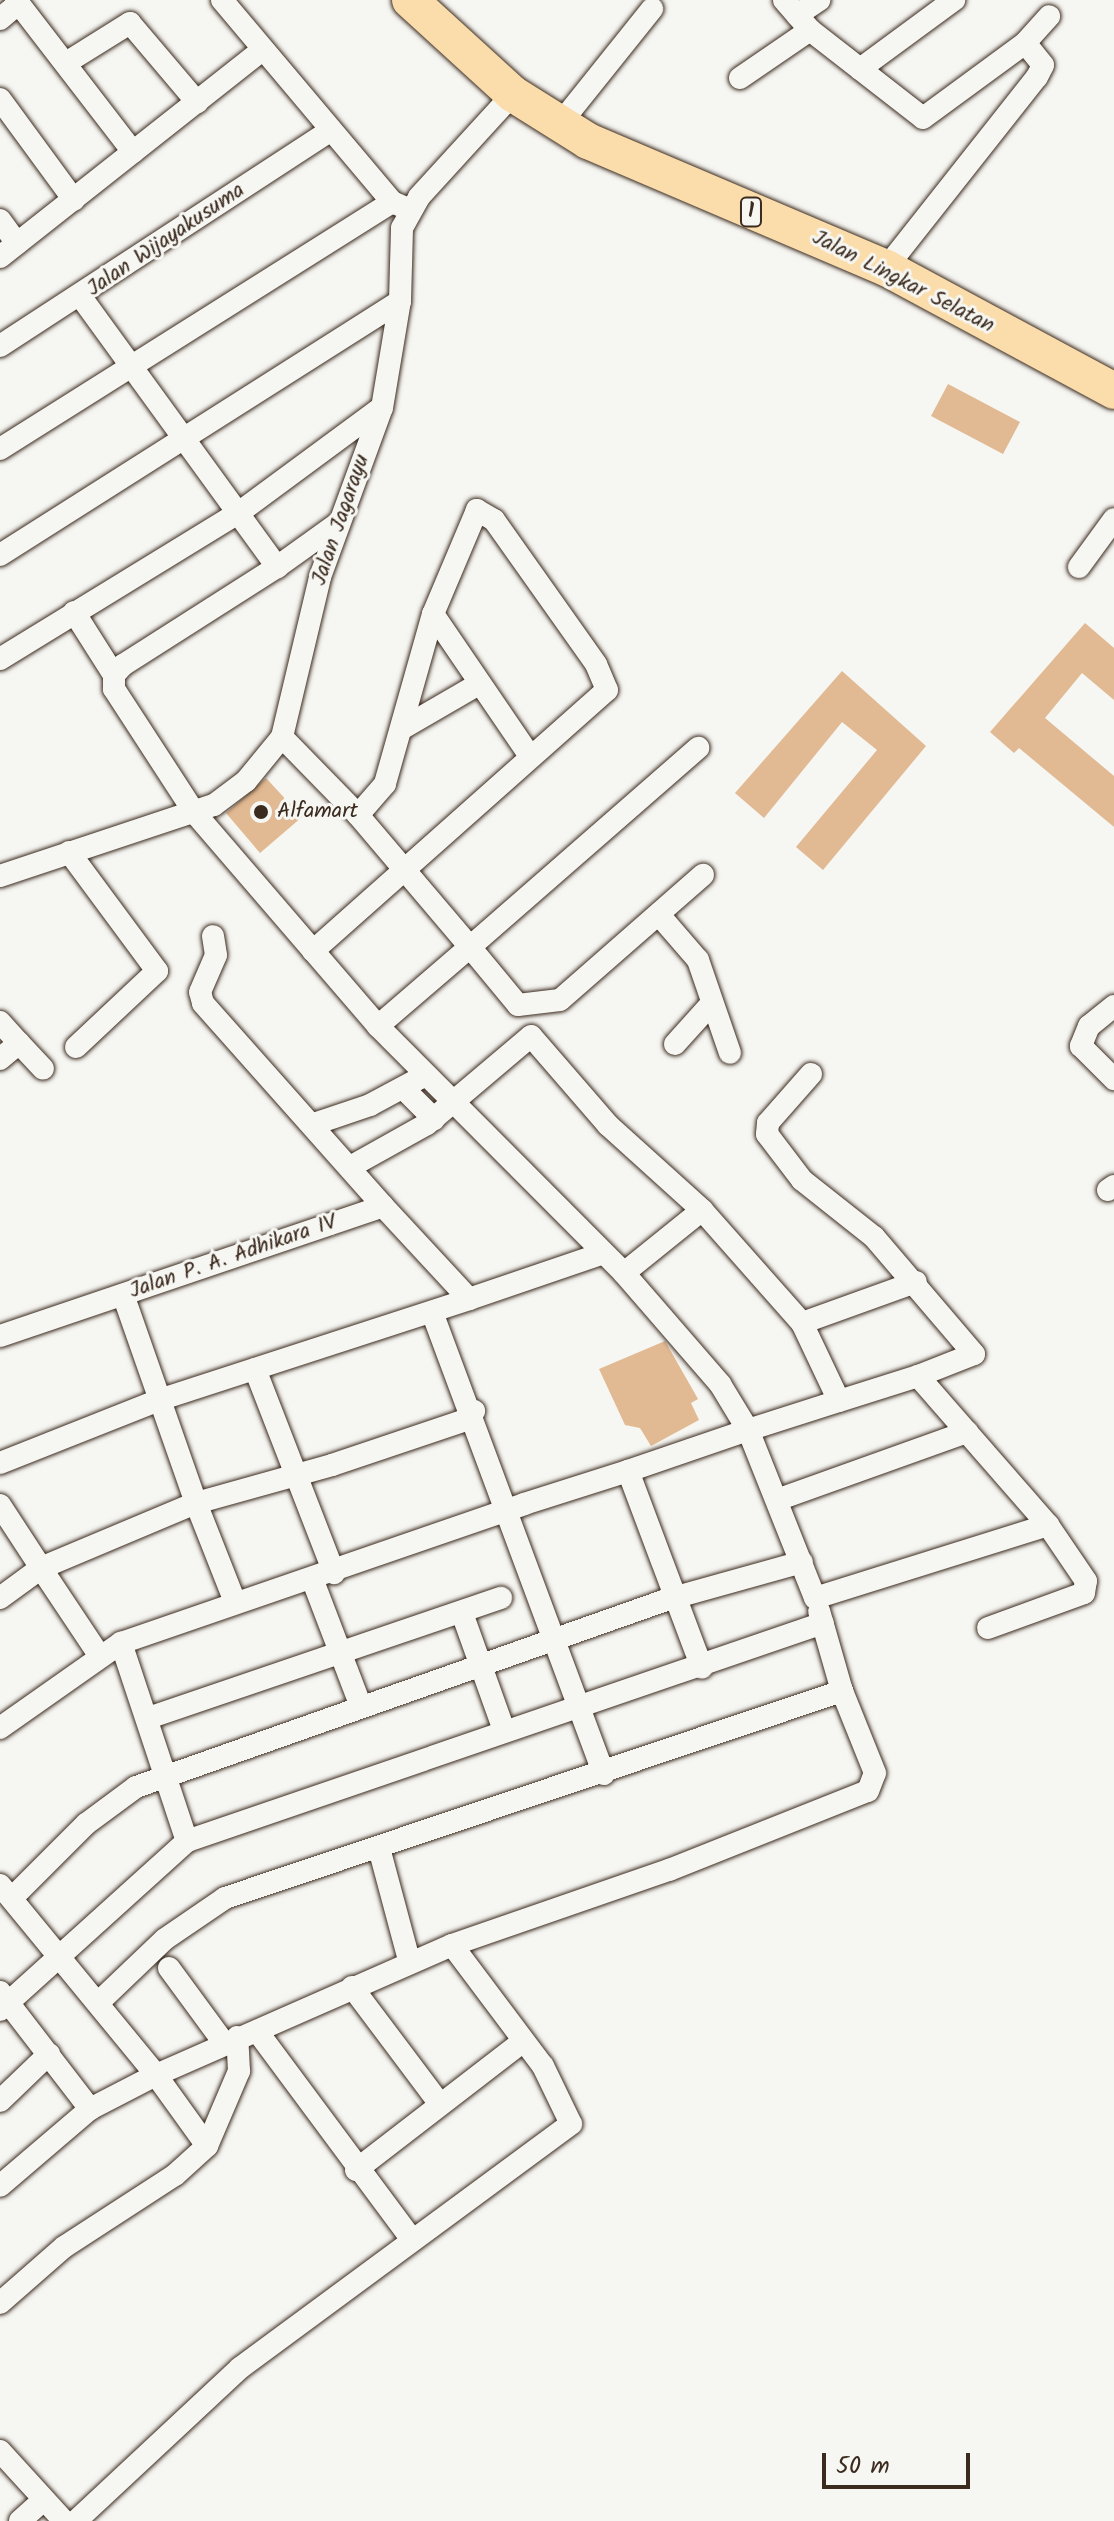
<!DOCTYPE html>
<style>
body{margin:0}
#map{position:relative;width:1114px;height:2521px;overflow:hidden;background:#f6f6f2;font-family:Kalam,sans-serif}
div>[style]{position:absolute}
[style*='--x']{left:calc(var(--x)*1px);top:calc(var(--y)*1px);width:calc(var(--w)*1px);rotate:calc(var(--a)*1deg)}
.building>*{inset:0;background:#e1b992}
.roads{filter:drop-shadow(0 0 2px #3b2a1e) drop-shadow(0 0 2px #3b2a1e)}
.minor>*{height:22px;margin:-11px;padding:0 11px;transform-origin:11px;border-radius:11px;background:#f6f6f2}
.trunk>*{height:36px;margin:-18px;padding:0 18px;transform-origin:18px;border-radius:18px;background:#fbddab}
.dots>*{width:22px;height:22px;translate:-50% -50%;box-sizing:border-box;border:4px solid #f6f6f2;border-radius:50%}
span{translate:-50% -50%;white-space:nowrap;text-align:center;line-height:1.15;-webkit-text-stroke:6px #f6f6f2;paint-order:stroke}
.shield-label span{padding:2px 6px;background:#f6f6f2;border:2px solid;border-radius:6px;-webkit-text-stroke-width:0}
.shield-label{font-size:20px;color:#3b2a1e;font-weight:700}
.street-label{font-size:22px;color:#3b2a1e}
.poi-label{font-size:22px;color:#3b2a1e}
.left{translate:0 -50%;text-align:left}
.scale{position:absolute;left:822px;top:2453px;width:148px;height:36px;box-sizing:border-box;border:4px solid #3b2a1e;border-top:0;padding-left:10px;font-size:24px;line-height:28px;white-space:nowrap;color:#3b2a1e;-webkit-text-stroke:6px #f6f6f2;paint-order:stroke}
</style>
<div id="map">
<div class="building">
<div style="clip-path:polygon(948px 384px,1020px 422px,1003px 454px,931px 416px)"></div>
<div style="clip-path:polygon(1085px 623px,1114px 648px,1114px 700px,1082px 673px,1045px 718px,1114px 776px,1114px 827px,1019px 748px,1014px 753px,990px 732px)"></div>
<div style="clip-path:polygon(842px 671px,926px 746px,823px 870px,796px 847px,877px 750px,842px 722px,764px 818px,735px 793px)"></div>
<div style="clip-path:polygon(266px 778px,302px 817px,260px 853px,226px 813px)"></div>
<div style="clip-path:polygon(665px 1341px,698px 1399px,691px 1403px,699px 1420px,651px 1446px,640px 1428px,625px 1425px,599px 1369px)"></div>
</div>
<div class="roads">
<div class="minor">
<div style="--x:16;--y:0;--w:192;--a:52.4"></div>
<div style="--x:222;--y:0;--w:264;--a:49.9"></div>
<div style="--x:392;--y:202;--w:13;--a:23"></div>
<div style="--x:784;--y:0;--w:40;--a:49"></div>
<div style="--x:810;--y:30;--w:143;--a:37.9"></div>
<div style="--x:923;--y:118;--w:127;--a:-36.3"></div>
<div style="--x:1025;--y:43;--w:36;--a:-48"></div>
<div style="--x:797;--y:15;--w:27;--a:-34"></div>
<div style="--x:0;--y:19;--w:25;--a:-40"></div>
<div style="--x:69;--y:61;--w:72;--a:-31.9"></div>
<div style="--x:130;--y:23;--w:104;--a:49.7"></div>
<div style="--x:860;--y:69;--w:117;--a:-36.3"></div>
<div style="--x:740;--y:78;--w:85;--a:-34.4"></div>
<div style="--x:0;--y:99;--w:125;--a:53.8"></div>
<div style="--x:559;--y:125;--w:149;--a:-51.3"></div>
<div style="--x:0;--y:220;--w:29;--a:54"></div>
<div style="--x:0;--y:257;--w:333;--a:-38.3"></div>
<div style="--x:886;--y:268;--w:243;--a:-51.7"></div>
<div style="--x:1037;--y:77;--w:13;--a:-63"></div>
<div style="--x:1043;--y:65;--w:28;--a:-129"></div>
<div style="--x:81;--y:297;--w:334;--a:54"></div>
<div style="--x:277;--y:567;--w:74;--a:-35.6"></div>
<div style="--x:0;--y:346;--w:394;--a:-33.1"></div>
<div style="--x:0;--y:449;--w:463;--a:-32.2"></div>
<div style="--x:0;--y:555;--w:474;--a:-32.4"></div>
<div style="--x:1079;--y:567;--w:59;--a:-53.9"></div>
<div style="--x:74;--y:612;--w:75;--a:57.6"></div>
<div style="--x:433;--y:614;--w:177;--a:105.8"></div>
<div style="--x:385;--y:784;--w:41;--a:131.1"></div>
<div style="--x:358;--y:815;--w:173;--a:49.7"></div>
<div style="--x:470;--y:947;--w:303;--a:-41.1"></div>
<div style="--x:0;--y:659;--w:278;--a:-31.5"></div>
<div style="--x:237;--y:514;--w:179;--a:-36.4"></div>
<div style="--x:403;--y:728;--w:88;--a:-30.1"></div>
<div style="--x:282;--y:737;--w:109;--a:45.7"></div>
<div style="--x:69;--y:852;--w:148;--a:53.5"></div>
<div style="--x:157;--y:971;--w:111;--a:136.8"></div>
<div style="--x:0;--y:876;--w:225;--a:-18.4"></div>
<div style="--x:214;--y:805;--w:40;--a:-37"></div>
<div style="--x:246;--y:781;--w:57;--a:-50.7"></div>
<div style="--x:282;--y:737;--w:164;--a:-76.6"></div>
<div style="--x:320;--y:577;--w:180;--a:-69.9"></div>
<div style="--x:382;--y:408;--w:109;--a:-80.5"></div>
<div style="--x:400;--y:301;--w:73;--a:-88.4"></div>
<div style="--x:402;--y:228;--w:35;--a:-61"></div>
<div style="--x:419;--y:197;--w:139;--a:-47.6"></div>
<div style="--x:660;--y:916;--w:58;--a:49.2"></div>
<div style="--x:698;--y:960;--w:98;--a:71"></div>
<div style="--x:313;--y:951;--w:393;--a:-41.6"></div>
<div style="--x:607;--y:690;--w:28;--a:-113"></div>
<div style="--x:596;--y:664;--w:176;--a:-125.3"></div>
<div style="--x:494;--y:520;--w:20;--a:-150"></div>
<div style="--x:477;--y:510;--w:113;--a:112.9"></div>
<div style="--x:433;--y:614;--w:172;--a:55.7"></div>
<div style="--x:1114;--y:1006;--w:32;--a:141"></div>
<div style="--x:1089;--y:1026;--w:22;--a:112"></div>
<div style="--x:1081;--y:1046;--w:47;--a:45"></div>
<div style="--x:0;--y:1022;--w:28;--a:48"></div>
<div style="--x:19;--y:1043;--w:25;--a:140"></div>
<div style="--x:378;--y:1026;--w:121;--a:-40.7"></div>
<div style="--x:470;--y:947;--w:75;--a:50.4"></div>
<div style="--x:518;--y:1005;--w:42;--a:-6.8"></div>
<div style="--x:560;--y:1000;--w:190;--a:-41.2"></div>
<div style="--x:19;--y:1043;--w:35;--a:47"></div>
<div style="--x:675;--y:1044;--w:55;--a:-47.9"></div>
<div style="--x:811;--y:1074;--w:65;--a:131.3"></div>
<div style="--x:768;--y:1123;--w:11;--a:95"></div>
<div style="--x:767;--y:1134;--w:58;--a:52.7"></div>
<div style="--x:802;--y:1180;--w:92;--a:38.4"></div>
<div style="--x:874;--y:1237;--w:154;--a:49.5"></div>
<div style="--x:974;--y:1354;--w:60;--a:158.6"></div>
<div style="--x:403;--y:1088;--w:44;--a:45"></div>
<div style="--x:314;--y:1124;--w:59;--a:-18.7"></div>
<div style="--x:370;--y:1105;--w:61;--a:-28.2"></div>
<div style="--x:350;--y:1167;--w:88;--a:-29.2"></div>
<div style="--x:427;--y:1124;--w:136;--a:-40.2"></div>
<div style="--x:531;--y:1036;--w:118;--a:49.1"></div>
<div style="--x:608;--y:1125;--w:127;--a:42.1"></div>
<div style="--x:702;--y:1210;--w:151;--a:48.5"></div>
<div style="--x:802;--y:1323;--w:86;--a:64.6"></div>
<div style="--x:1108;--y:1190;--w:7;--a:-34"></div>
<div style="--x:624;--y:1273;--w:100;--a:-38.9"></div>
<div style="--x:469;--y:1299;--w:139;--a:-18.8"></div>
<div style="--x:432;--y:1312;--w:493;--a:69.6"></div>
<div style="--x:802;--y:1323;--w:121;--a:-19.8"></div>
<div style="--x:0;--y:1336;--w:404;--a:-18.7"></div>
<div style="--x:383;--y:1206;--w:271;--a:-131.6"></div>
<div style="--x:203;--y:1003;--w:11;--a:-105"></div>
<div style="--x:200;--y:992;--w:40;--a:-66.6"></div>
<div style="--x:216;--y:955;--w:19;--a:-99"></div>
<div style="--x:255;--y:1369;--w:219;--a:68.8"></div>
<div style="--x:0;--y:1463;--w:171;--a:-21.6"></div>
<div style="--x:159;--y:1400;--w:326;--a:-18"></div>
<div style="--x:469;--y:1299;--w:127;--a:-132.8"></div>
<div style="--x:628;--y:1471;--w:210;--a:69.4"></div>
<div style="--x:777;--y:1500;--w:202;--a:-19.7"></div>
<div style="--x:0;--y:1505;--w:75;--a:56.9"></div>
<div style="--x:41;--y:1568;--w:51;--a:143.8"></div>
<div style="--x:313;--y:1581;--w:135;--a:69.1"></div>
<div style="--x:235;--y:1602;--w:106;--a:-111.5"></div>
<div style="--x:196;--y:1503;--w:141;--a:-15.6"></div>
<div style="--x:332;--y:1465;--w:138;--a:-18.6"></div>
<div style="--x:463;--y:1421;--w:15;--a:-42"></div>
<div style="--x:462;--y:1613;--w:124;--a:70.3"></div>
<div style="--x:988;--y:1628;--w:102;--a:-20"></div>
<div style="--x:1084;--y:1593;--w:12;--a:-81"></div>
<div style="--x:1086;--y:1581;--w:68;--a:-124.2"></div>
<div style="--x:121;--y:1643;--w:209;--a:71.6"></div>
<div style="--x:99;--y:1655;--w:105;--a:-123.7"></div>
<div style="--x:41;--y:1568;--w:168;--a:-22.8"></div>
<div style="--x:196;--y:1503;--w:220;--a:-109.3"></div>
<div style="--x:148;--y:1718;--w:373;--a:-18.8"></div>
<div style="--x:0;--y:1728;--w:148;--a:-35.1"></div>
<div style="--x:121;--y:1643;--w:426;--a:-19"></div>
<div style="--x:524;--y:1504;--w:109;--a:-17.6"></div>
<div style="--x:628;--y:1471;--w:127;--a:-18.9"></div>
<div style="--x:748;--y:1430;--w:96;--a:-17.7"></div>
<div style="--x:839;--y:1401;--w:83;--a:-17.6"></div>
<div style="--x:918;--y:1376;--w:198;--a:48.9"></div>
<div style="--x:1048;--y:1525;--w:244;--a:162.6"></div>
<div style="--x:815;--y:1598;--w:181;--a:-111.7"></div>
<div style="--x:748;--y:1430;--w:54;--a:-121.3"></div>
<div style="--x:720;--y:1384;--w:147;--a:-130.9"></div>
<div style="--x:624;--y:1273;--w:349;--a:-134.9"></div>
<div style="--x:378;--y:1026;--w:282;--a:-130.7"></div>
<div style="--x:194;--y:812;--w:147;--a:-123"></div>
<div style="--x:114;--y:689;--w:14;--a:-90"></div>
<div style="--x:114;--y:675;--w:13;--a:-48"></div>
<div style="--x:123;--y:665;--w:183;--a:-32.5"></div>
<div style="--x:379;--y:1848;--w:116;--a:75"></div>
<div style="--x:0;--y:1885;--w:246;--a:50.6"></div>
<div style="--x:156;--y:2075;--w:323;--a:-23.7"></div>
<div style="--x:452;--y:1945;--w:151;--a:53.1"></div>
<div style="--x:543;--y:2066;--w:64;--a:64.2"></div>
<div style="--x:571;--y:2124;--w:411;--a:143.6"></div>
<div style="--x:240;--y:2368;--w:224;--a:137"></div>
<div style="--x:12;--y:1898;--w:105;--a:-45"></div>
<div style="--x:86;--y:1824;--w:62;--a:-36.5"></div>
<div style="--x:136;--y:1787;--w:562;--a:-19.43"></div>
<div style="--x:666;--y:1600;--w:141;--a:-15.6"></div>
<div style="--x:452;--y:1945;--w:230;--a:-19.1"></div>
<div style="--x:669;--y:1870;--w:214;--a:-21.7"></div>
<div style="--x:868;--y:1791;--w:19;--a:-69"></div>
<div style="--x:875;--y:1773;--w:88;--a:-111.9"></div>
<div style="--x:169;--y:1968;--w:93;--a:53.7"></div>
<div style="--x:352;--y:1987;--w:145;--a:53.1"></div>
<div style="--x:0;--y:1992;--w:148;--a:52.4"></div>
<div style="--x:90;--y:2109;--w:118;--a:139.5"></div>
<div style="--x:99;--y:2002;--w:91;--a:-43.7"></div>
<div style="--x:165;--y:1939;--w:73;--a:-34.3"></div>
<div style="--x:225;--y:1898;--w:651;--a:-18.55"></div>
<div style="--x:842;--y:1691;--w:83;--a:-106"></div>
<div style="--x:0;--y:2010;--w:252;--a:-42.1"></div>
<div style="--x:187;--y:1841;--w:672;--a:-18.92"></div>
<div style="--x:257;--y:2031;--w:258;--a:53.4"></div>
<div style="--x:0;--y:2101;--w:68;--a:-43.8"></div>
<div style="--x:90;--y:2109;--w:74;--a:-27.3"></div>
<div style="--x:156;--y:2075;--w:87;--a:54.3"></div>
<div style="--x:356;--y:2170;--w:208;--a:-37.6"></div>
<div style="--x:0;--y:2303;--w:85;--a:-41.2"></div>
<div style="--x:64;--y:2247;--w:132;--a:-33"></div>
<div style="--x:175;--y:2175;--w:43;--a:-42.2"></div>
<div style="--x:207;--y:2146;--w:82;--a:-66.9"></div>
<div style="--x:239;--y:2071;--w:34;--a:-93"></div>
<div style="--x:0;--y:2451;--w:95;--a:47.6"></div>
<div style="--x:20;--y:2521;--w:31;--a:-42"></div>
</div>
<div class="trunk">
<div style="--x:410;--y:0;--w:139;--a:42.4"></div>
<div style="--x:513;--y:94;--w:89;--a:32.1"></div>
<div style="--x:588;--y:141;--w:324;--a:23.1"></div>
<div style="--x:886;--y:268;--w:259;--a:28.3"></div>
</div>
</div>
<div class="dots">
<div style="left:261px;top:812px;background:#3b2a1e"></div>
</div>
<div class="shield-label">
<span style="left:751px;top:212px">1</span>
</div>
<div class="street-label">
<span style="left:166px;top:240px;rotate:-34deg">Jalan Wijayakusuma</span>
<span style="left:903px;top:282px;rotate:27deg">Jalan Lingkar Selatan</span>
<span style="left:341px;top:520px;rotate:-71deg">Jalan Jagarayu</span>
<span style="left:233px;top:1257px;rotate:-19deg">Jalan P. A. Adhikara IV</span>
</div>
<div class="poi-label">
<span class="left" style="left:277px;top:812px">Alfamart</span>
</div>
<div class="scale">50 m</div>
</div>
